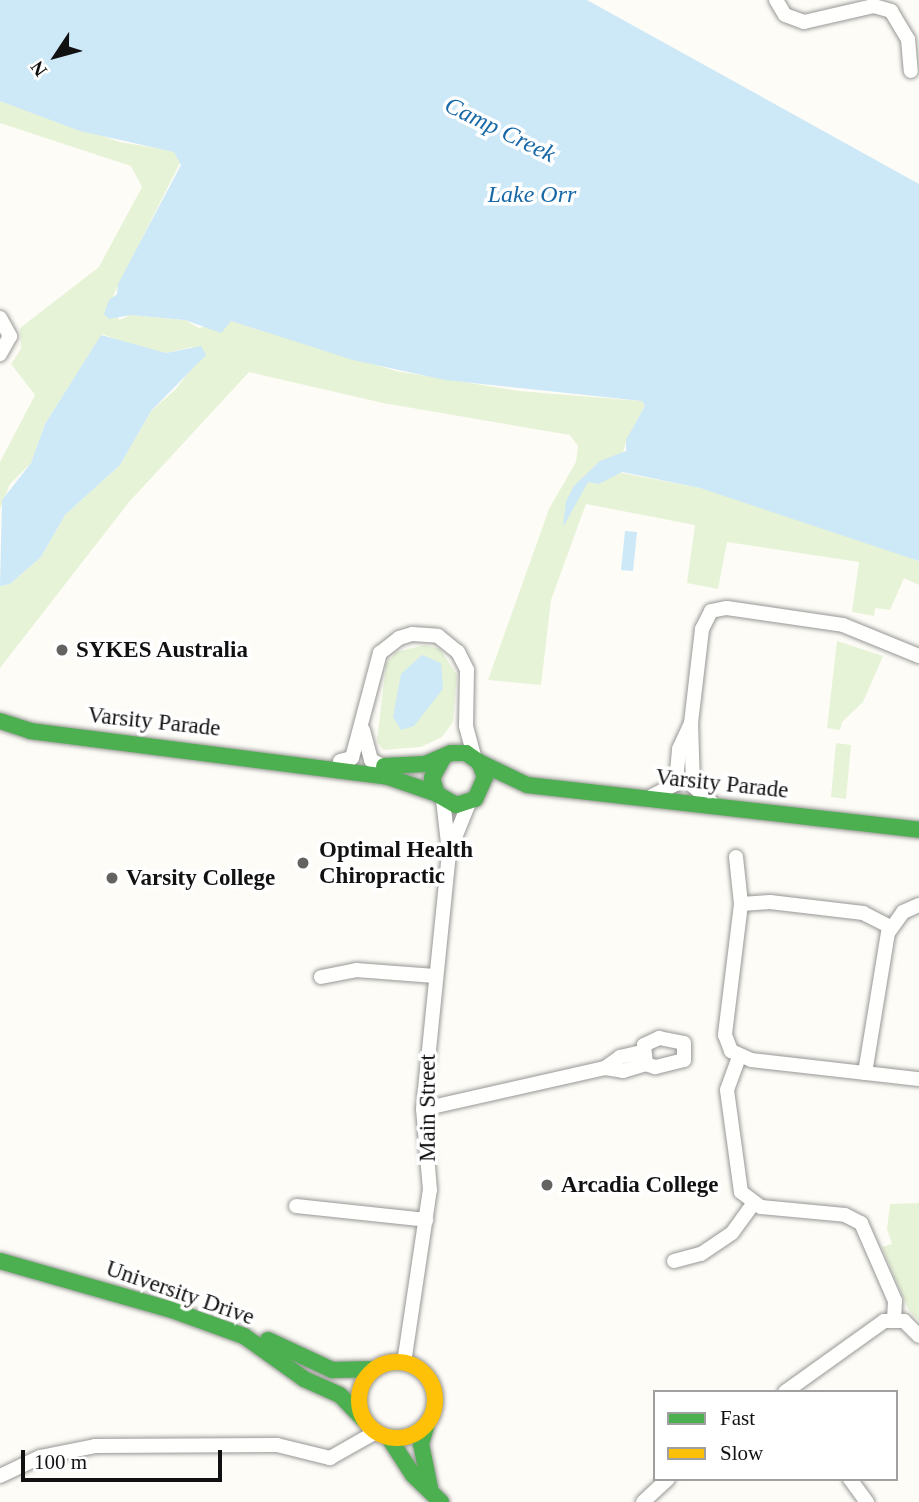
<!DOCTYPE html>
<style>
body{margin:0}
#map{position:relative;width:919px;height:1502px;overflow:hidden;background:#fdfcf7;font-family:Georgia,serif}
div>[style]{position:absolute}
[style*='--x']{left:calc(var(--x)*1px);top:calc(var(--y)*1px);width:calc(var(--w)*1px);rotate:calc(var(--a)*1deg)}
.green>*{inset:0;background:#e7f3d7}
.water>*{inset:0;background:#cde8f7}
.roads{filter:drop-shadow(0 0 2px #979795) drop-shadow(0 0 2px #979795)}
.street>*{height:14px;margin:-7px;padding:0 7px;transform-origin:7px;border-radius:7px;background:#fffffe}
.fast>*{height:16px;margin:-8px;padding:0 8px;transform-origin:8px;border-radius:8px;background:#4caf50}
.slow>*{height:16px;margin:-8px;padding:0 8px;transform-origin:8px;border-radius:8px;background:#ffc107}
.slow>.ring{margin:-8px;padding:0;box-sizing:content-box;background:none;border:16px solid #ffc107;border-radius:50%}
.dots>*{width:19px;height:19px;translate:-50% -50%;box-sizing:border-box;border:4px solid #fff;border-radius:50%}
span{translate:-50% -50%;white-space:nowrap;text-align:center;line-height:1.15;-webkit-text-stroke:7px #fff;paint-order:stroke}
.poi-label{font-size:23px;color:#111;font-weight:700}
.left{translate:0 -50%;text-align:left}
.street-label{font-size:23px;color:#111}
.water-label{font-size:24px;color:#1768a6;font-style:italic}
.legend{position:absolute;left:653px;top:1390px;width:245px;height:91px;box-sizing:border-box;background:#fff;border:2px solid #a0a0a0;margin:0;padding:9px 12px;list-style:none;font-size:21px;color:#111}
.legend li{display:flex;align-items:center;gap:14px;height:35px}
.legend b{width:35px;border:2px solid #a0a0a0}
.north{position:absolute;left:21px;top:21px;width:70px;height:70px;-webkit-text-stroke:5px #fff;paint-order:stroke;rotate:234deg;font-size:19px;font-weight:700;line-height:28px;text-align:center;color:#111}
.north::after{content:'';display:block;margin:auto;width:24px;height:32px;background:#111;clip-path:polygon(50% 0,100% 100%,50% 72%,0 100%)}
.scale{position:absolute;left:21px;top:1450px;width:201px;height:32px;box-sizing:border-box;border:4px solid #111;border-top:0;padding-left:9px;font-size:21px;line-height:24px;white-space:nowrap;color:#111;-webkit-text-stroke:5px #fff;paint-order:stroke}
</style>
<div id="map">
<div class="green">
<div style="clip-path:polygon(0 101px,120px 142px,185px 153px,113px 296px,119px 320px,131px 315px,185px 320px,199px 328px,231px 321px,396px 371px,519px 391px,642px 401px,645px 406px,627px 439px,617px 472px,700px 488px,861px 538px,919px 561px,919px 585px,904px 578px,890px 610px,875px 608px,874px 616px,852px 612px,859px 562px,727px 542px,718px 589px,687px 583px,695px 525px,586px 504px,551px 600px,541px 685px,488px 680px,549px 509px,576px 462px,578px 446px,570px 435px,383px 403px,249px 372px,129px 502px,0 668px,0 586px,10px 584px,41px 557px,65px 515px,120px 465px,151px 411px,176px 389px,198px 360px,192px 347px,166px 353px,146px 351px,102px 334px,45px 424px,31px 463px,10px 484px,0 509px,0 462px,35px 395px,11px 364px,21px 349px,20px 328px,99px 267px,142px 187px,131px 166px,0 123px)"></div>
<div style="clip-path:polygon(837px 641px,883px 656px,863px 702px,842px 722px,840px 730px,827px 728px)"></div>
<div style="clip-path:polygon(425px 645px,440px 649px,457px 675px,453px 722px,442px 737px,421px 747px,383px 750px,377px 741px,386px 664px,396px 652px)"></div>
<div style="clip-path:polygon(836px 743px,851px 745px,846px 799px,831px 797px)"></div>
<div style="clip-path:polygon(919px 1203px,919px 1321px,908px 1309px,882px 1247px,892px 1244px,887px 1229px,890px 1204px)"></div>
</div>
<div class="water">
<div style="clip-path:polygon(0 0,587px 0,919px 184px,919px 561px,700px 488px,622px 472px,599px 484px,588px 482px,563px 527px,566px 501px,574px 486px,600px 461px,626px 451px,626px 440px,645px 406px,642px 401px,445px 380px,353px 360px,231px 321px,221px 333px,185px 320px,131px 315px,109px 319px,104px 314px,109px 300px,117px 294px,118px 284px,181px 165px,174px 152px,80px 131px,0 101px)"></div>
<div style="clip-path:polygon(101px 335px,166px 353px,201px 346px,206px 355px,151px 411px,120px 465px,65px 515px,41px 557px,10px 584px,0 586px,2px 500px,31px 463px,45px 424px)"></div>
<div style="clip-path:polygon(625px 531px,637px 532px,633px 571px,621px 570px)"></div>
<div style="clip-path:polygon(422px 655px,441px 663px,443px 689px,414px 726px,401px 730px,393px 717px,401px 674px)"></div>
</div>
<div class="roads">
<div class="street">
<div style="--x:776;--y:0;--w:17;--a:59"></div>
<div style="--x:785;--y:15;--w:20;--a:20"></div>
<div style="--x:804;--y:22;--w:72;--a:-12.9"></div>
<div style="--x:874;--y:6;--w:18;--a:16"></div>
<div style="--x:891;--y:11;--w:33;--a:59"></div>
<div style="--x:908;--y:39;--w:32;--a:85"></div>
<div style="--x:0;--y:318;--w:21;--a:61"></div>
<div style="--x:10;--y:336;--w:21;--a:119"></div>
<div style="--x:363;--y:730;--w:31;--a:75"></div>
<div style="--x:371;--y:760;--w:13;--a:27"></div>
<div style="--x:340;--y:761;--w:12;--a:-14"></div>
<div style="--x:352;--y:758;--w:109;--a:-75.1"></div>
<div style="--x:380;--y:653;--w:24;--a:-38"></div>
<div style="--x:399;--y:638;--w:14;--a:-17"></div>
<div style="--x:412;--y:634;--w:26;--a:4"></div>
<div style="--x:438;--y:636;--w:26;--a:39"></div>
<div style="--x:458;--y:652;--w:20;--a:63"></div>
<div style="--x:467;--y:670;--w:56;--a:91"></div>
<div style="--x:466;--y:726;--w:31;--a:75"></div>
<div style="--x:652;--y:796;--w:27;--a:-27"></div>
<div style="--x:676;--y:784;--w:35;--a:-85"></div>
<div style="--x:679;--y:749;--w:29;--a:-65"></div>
<div style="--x:712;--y:803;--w:25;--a:-138"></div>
<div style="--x:693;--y:786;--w:63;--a:-91.8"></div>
<div style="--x:691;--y:723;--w:95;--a:-83.3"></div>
<div style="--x:702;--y:629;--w:20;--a:-63"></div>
<div style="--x:711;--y:611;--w:16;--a:-11"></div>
<div style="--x:727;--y:608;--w:117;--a:8.3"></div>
<div style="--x:843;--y:625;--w:82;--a:22.2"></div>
<div style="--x:450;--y:850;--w:51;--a:-68"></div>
<div style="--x:736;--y:857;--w:47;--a:83.9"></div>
<div style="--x:741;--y:904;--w:132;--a:97"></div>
<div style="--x:725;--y:1035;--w:17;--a:69"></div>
<div style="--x:731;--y:1051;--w:22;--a:24"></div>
<div style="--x:751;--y:1060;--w:169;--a:6.5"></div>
<div style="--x:741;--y:904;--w:29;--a:-4"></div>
<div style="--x:770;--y:902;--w:94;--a:6.7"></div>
<div style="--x:863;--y:913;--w:30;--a:27"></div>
<div style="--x:321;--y:977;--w:36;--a:-11"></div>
<div style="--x:356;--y:970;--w:79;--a:4.3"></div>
<div style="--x:659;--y:1038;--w:25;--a:11"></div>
<div style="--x:684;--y:1043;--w:17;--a:90"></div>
<div style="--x:684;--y:1060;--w:30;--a:166"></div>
<div style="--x:655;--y:1067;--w:9;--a:-162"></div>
<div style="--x:646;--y:1064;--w:19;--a:-96"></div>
<div style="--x:644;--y:1045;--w:17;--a:-25"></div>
<div style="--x:739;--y:1057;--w:35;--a:110"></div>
<div style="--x:727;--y:1090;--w:103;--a:82.2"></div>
<div style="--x:741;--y:1192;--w:25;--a:37"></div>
<div style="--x:761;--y:1207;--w:84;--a:5.4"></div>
<div style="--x:845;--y:1215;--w:18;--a:27"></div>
<div style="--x:861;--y:1223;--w:85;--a:66.4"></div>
<div style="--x:895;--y:1301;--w:18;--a:93"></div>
<div style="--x:605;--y:1068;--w:19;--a:-36"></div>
<div style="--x:620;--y:1057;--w:23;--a:-13"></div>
<div style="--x:865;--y:1073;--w:142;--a:-80.7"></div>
<div style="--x:888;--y:933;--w:26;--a:-54"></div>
<div style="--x:903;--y:912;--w:17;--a:-24"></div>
<div style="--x:423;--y:1109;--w:187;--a:-12.7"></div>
<div style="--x:605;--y:1068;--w:18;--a:9"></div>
<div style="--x:623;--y:1071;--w:24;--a:-17"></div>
<div style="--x:296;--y:1206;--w:131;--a:6.1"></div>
<div style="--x:674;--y:1261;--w:28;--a:-15"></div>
<div style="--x:701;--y:1254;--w:37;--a:-34"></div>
<div style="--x:732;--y:1233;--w:36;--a:-54"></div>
<div style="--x:404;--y:1363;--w:175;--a:-81.5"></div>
<div style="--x:430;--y:1190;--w:81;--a:-94.9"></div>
<div style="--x:423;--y:1109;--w:258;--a:-84.2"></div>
<div style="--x:449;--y:852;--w:53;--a:-96.5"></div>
<div style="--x:785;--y:1392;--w:122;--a:-35.6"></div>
<div style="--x:884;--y:1321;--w:20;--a:0"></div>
<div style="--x:904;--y:1321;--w:21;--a:45"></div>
<div style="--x:0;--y:1476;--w:44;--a:-25.4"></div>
<div style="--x:40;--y:1457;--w:56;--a:-11.3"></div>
<div style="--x:95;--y:1446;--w:182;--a:-0.3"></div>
<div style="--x:277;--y:1445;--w:55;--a:13.8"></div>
<div style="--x:330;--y:1458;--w:53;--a:-29.5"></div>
<div style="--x:850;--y:1479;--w:29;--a:54"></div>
<div style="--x:643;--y:1502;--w:34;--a:-43"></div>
</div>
<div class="fast">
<div style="--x:0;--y:721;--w:32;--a:18"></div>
<div style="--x:30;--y:731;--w:361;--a:7.3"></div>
<div style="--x:388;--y:777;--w:52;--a:19.1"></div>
<div style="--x:479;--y:762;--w:53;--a:25.6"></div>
<div style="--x:527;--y:785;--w:395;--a:6.5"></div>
<div style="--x:384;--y:766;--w:41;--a:-2.8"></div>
<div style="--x:425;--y:764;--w:28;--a:-23"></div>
<div style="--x:451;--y:753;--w:15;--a:0"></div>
<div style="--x:466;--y:753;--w:16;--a:35"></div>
<div style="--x:479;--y:762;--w:16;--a:68"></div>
<div style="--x:485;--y:777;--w:24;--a:114"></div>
<div style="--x:475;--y:799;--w:20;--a:162"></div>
<div style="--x:456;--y:805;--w:22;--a:-150"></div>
<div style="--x:437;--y:794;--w:17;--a:-107"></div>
<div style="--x:432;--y:778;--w:25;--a:-61"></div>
<div style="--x:0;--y:1261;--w:176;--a:15.9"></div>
<div style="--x:169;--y:1309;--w:80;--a:19.8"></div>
<div style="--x:244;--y:1336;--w:74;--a:35.6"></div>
<div style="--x:304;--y:1379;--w:39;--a:24"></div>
<div style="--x:340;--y:1395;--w:36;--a:46"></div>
<div style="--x:268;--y:1340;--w:71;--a:25.1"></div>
<div style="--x:332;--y:1370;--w:42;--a:-1.4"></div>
<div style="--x:427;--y:1424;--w:21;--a:107"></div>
<div style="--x:421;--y:1444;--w:45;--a:78.4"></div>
<div style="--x:389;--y:1438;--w:44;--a:57"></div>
<div style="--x:413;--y:1475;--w:39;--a:44"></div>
</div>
<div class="slow">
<div class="ring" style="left:359px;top:1362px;width:60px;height:60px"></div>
</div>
</div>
<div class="dots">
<div style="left:62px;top:650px;background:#646362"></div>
<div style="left:303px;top:863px;background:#646362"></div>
<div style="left:112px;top:878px;background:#646362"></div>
<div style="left:547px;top:1185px;background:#646362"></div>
</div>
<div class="poi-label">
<span class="left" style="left:76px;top:650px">SYKES Australia</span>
<span class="left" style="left:319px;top:863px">Optimal Health<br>Chiropractic</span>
<span class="left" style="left:126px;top:878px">Varsity College</span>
<span class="left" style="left:561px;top:1185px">Arcadia College</span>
</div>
<div class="street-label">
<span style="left:154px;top:722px;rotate:6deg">Varsity Parade</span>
<span style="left:722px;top:784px;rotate:6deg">Varsity Parade</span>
<span style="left:428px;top:1108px;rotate:-90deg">Main Street</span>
<span style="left:180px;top:1293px;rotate:19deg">University Drive</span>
</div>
<div class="water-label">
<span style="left:500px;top:130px;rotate:26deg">Camp Creek</span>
<span style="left:532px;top:195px">Lake Orr</span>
</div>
<ul class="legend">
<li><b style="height:9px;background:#4caf50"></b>Fast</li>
<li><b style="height:9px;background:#ffc107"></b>Slow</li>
</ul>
<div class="north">N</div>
<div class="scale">100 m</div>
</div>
